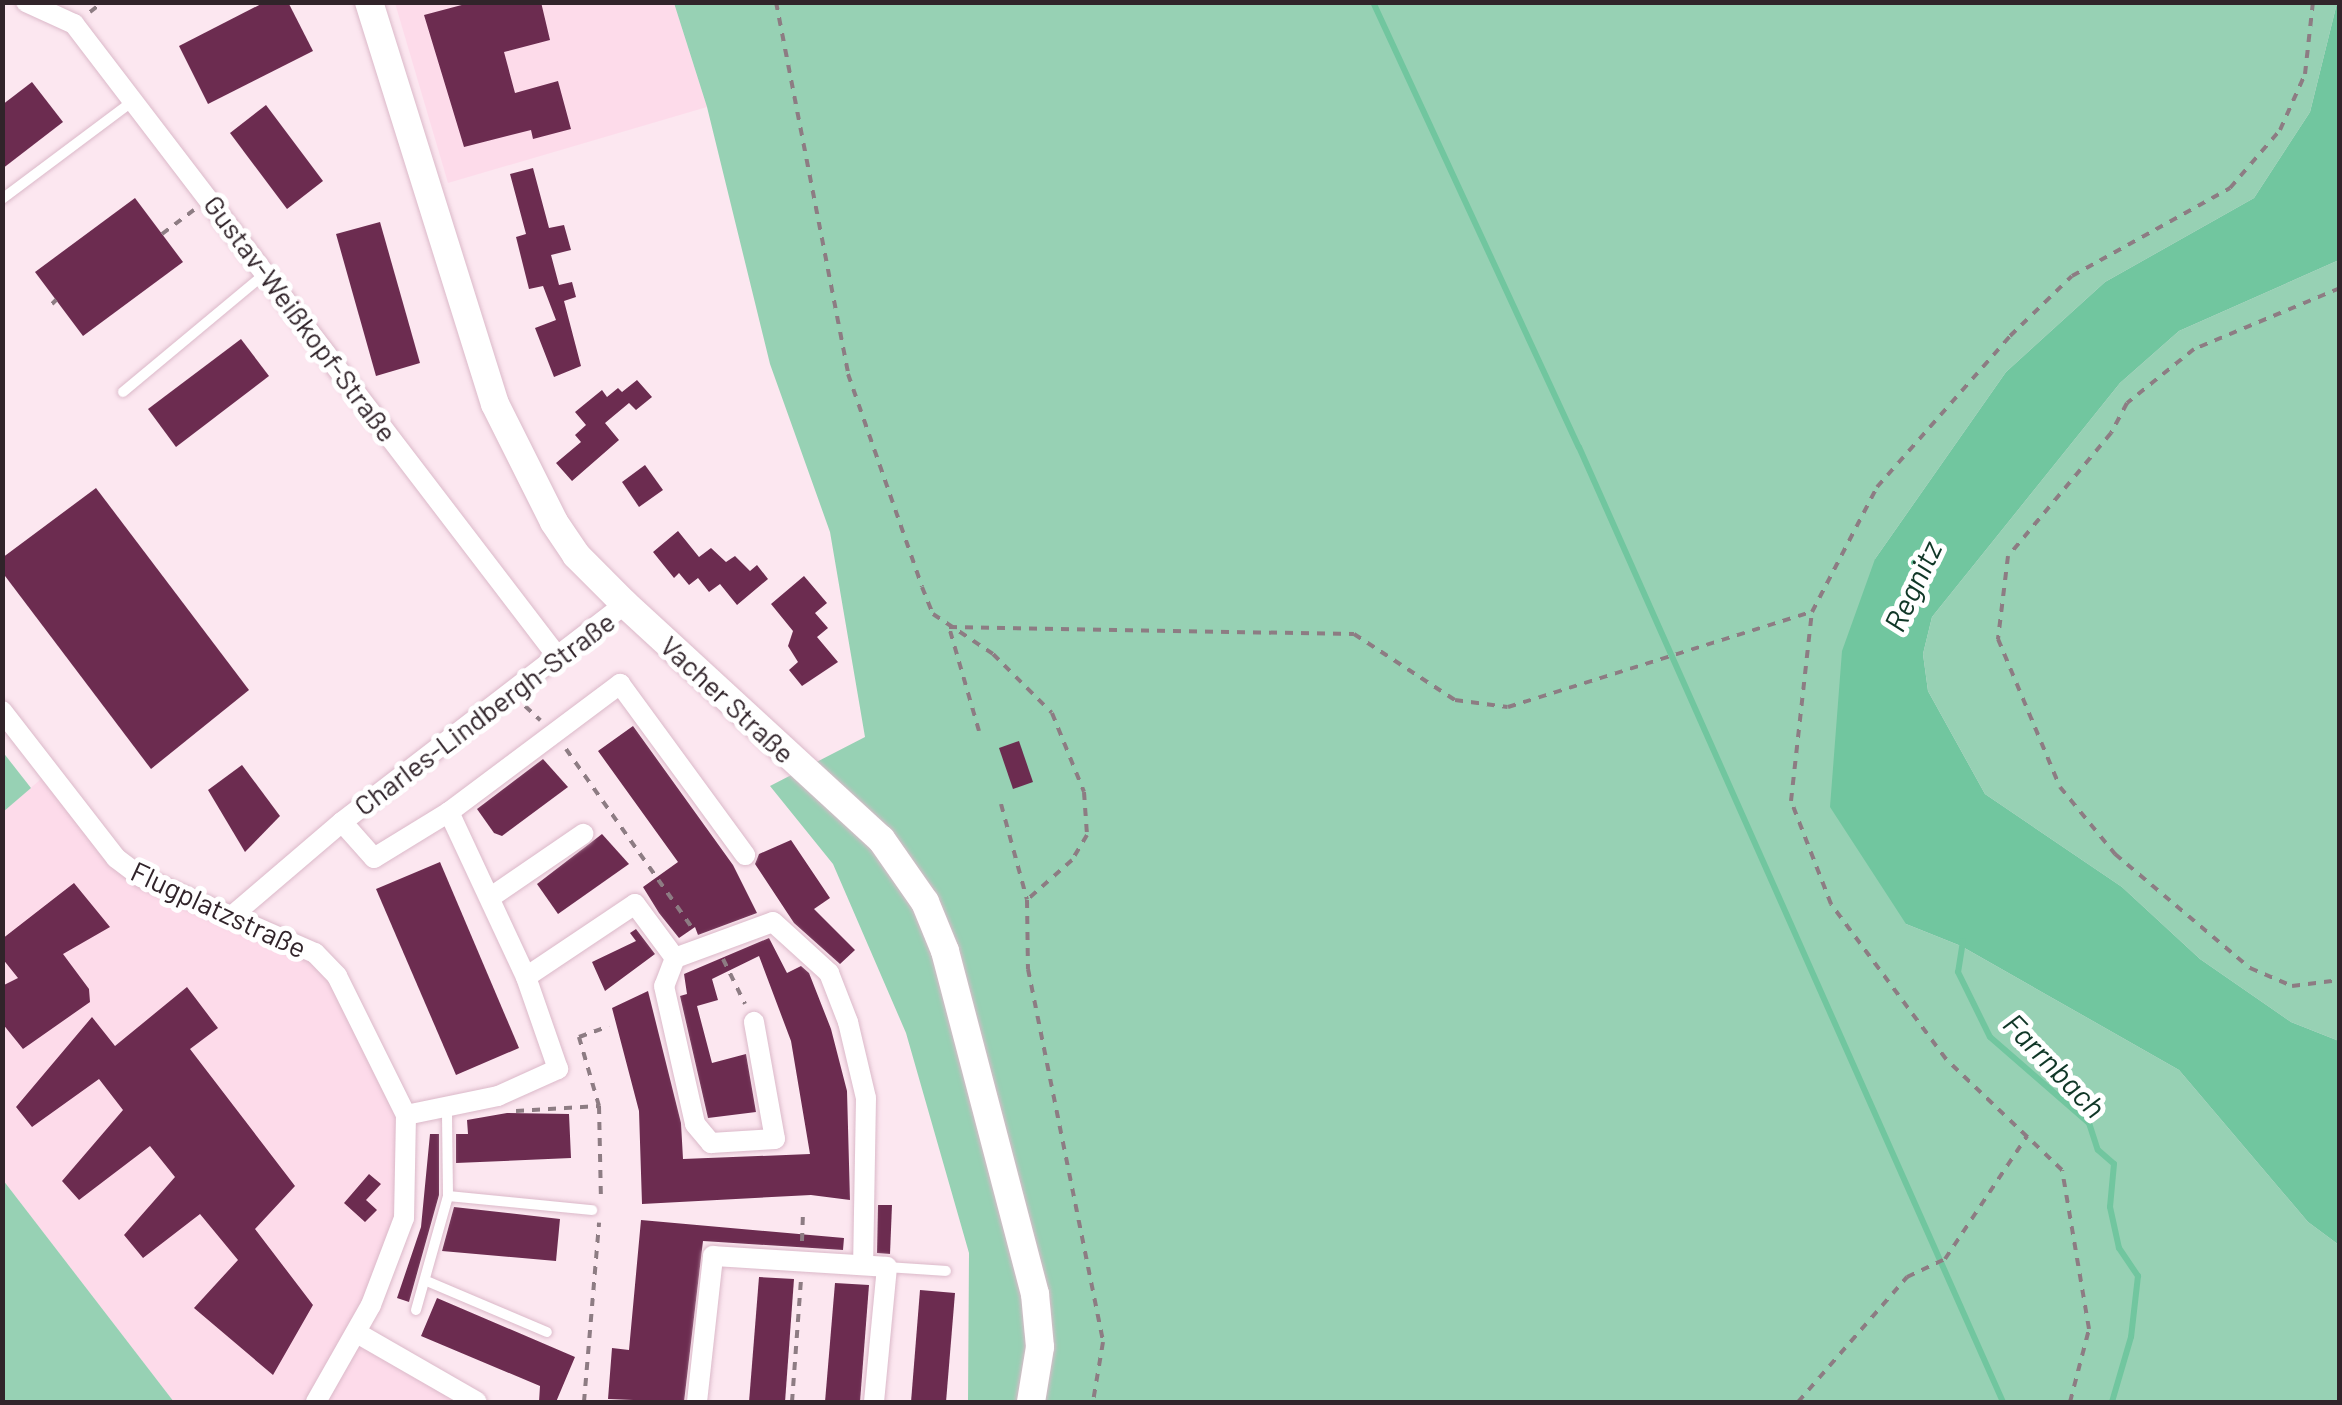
<!DOCTYPE html>
<meta charset="utf-8">
<style>
body{margin:0}
#map{position:relative;width:2342px;height:1405px;overflow:hidden;background:#fce7f0;font-family:Barlow,sans-serif}
div>[style]{position:absolute}
[style*='--x']{left:calc(var(--x)*1px);top:calc(var(--y)*1px);width:calc(var(--w)*1px);rotate:calc(var(--a)*1deg)}
.built>*{inset:0;background:#fddbea}
.green>*{inset:0;background:#97d1b4}
.water>*{inset:0;background:#71c69f}
.stream>*{height:6px;margin:-3px;padding:0 3px;transform-origin:3px;border-radius:3px;background:#71c69f}
.building>*{inset:0;background:#6c2c50}
.path>*{height:4px;margin-top:-2px;transform-origin:0;background:repeating-linear-gradient(90deg,#8d7c83 0 8px,transparent 0 16px)}
.roads{filter:drop-shadow(0 0 2px #dbb9c9) drop-shadow(0 0 2px #dbb9c9)}
.lane>*{height:10px;margin:-5px;padding:0 5px;transform-origin:5px;border-radius:5px;background:#fff}
.street>*{height:20px;margin:-10px;padding:0 10px;transform-origin:10px;border-radius:10px;background:#fff}
.secondary>*{height:28px;margin:-14px;padding:0 14px;transform-origin:14px;border-radius:14px;background:#fff}
span{translate:-50% -50%;white-space:nowrap;text-align:center;line-height:1.15;-webkit-text-stroke:10px #fff;paint-order:stroke}
.street-label{font-size:28px;color:#31242a}
.water-label{font-size:30px;color:#103727;font-style:italic}
.frame{position:absolute;inset:0;border:5px solid #31242a;pointer-events:none}
</style>
<div id="map">
<div class="built">
<div style="clip-path:polygon(395px 3px,674px 3px,707px 107px,448px 183px)"></div>
<div style="clip-path:polygon(49px 772px,115px 858px,315px 953px,406px 1115px,404px 1218px,357px 1333px,476px 1402px,174px 1402px,3px 1180px,3px 812px)"></div>
</div>
<div class="green">
<div style="clip-path:polygon(674px 3px,2337px 3px,2310px 112px,2254px 198px,2105px 282px,2006px 372px,1875px 559px,1906px 924px,1961px 946px,2179px 1070px,2308px 1222px,2339px 1245px,2339px 1402px,968px 1402px,969px 1253px,906px 1033px,833px 864px,770px 786px,865px 737px,830px 532px,770px 364px,707px 107px)"></div>
<div style="clip-path:polygon(2339px 260px,2339px 1041px,2291px 1022px,2200px 959px,2122px 887px,1985px 794px,1928px 691px,1923px 654px,1932px 617px,2120px 383px,2179px 331px)"></div>
<div style="clip-path:polygon(2px 751px,31px 788px,3px 812px,2px 812px)"></div>
<div style="clip-path:polygon(3px 1180px,174px 1402px,3px 1402px)"></div>
</div>
<div class="water">
<div style="clip-path:polygon(2337px 3px,2339px 260px,2179px 331px,2120px 383px,1932px 617px,1923px 654px,1928px 691px,1985px 794px,2122px 887px,2200px 959px,2291px 1022px,2339px 1041px,2339px 1245px,2308px 1222px,2179px 1070px,1961px 946px,1906px 924px,1830px 807px,1842px 651px,1875px 559px,2006px 372px,2105px 282px,2254px 198px,2310px 112px)"></div>
</div>
<div class="stream">
<div style="--x:1373;--y:2;--w:490;--a:65.2"></div>
<div style="--x:1579;--y:447;--w:1045;--a:66.06"></div>
<div style="--x:1963;--y:941;--w:31;--a:99"></div>
<div style="--x:1958;--y:972;--w:72;--a:63.8"></div>
<div style="--x:1990;--y:1037;--w:131;--a:41"></div>
<div style="--x:2089;--y:1123;--w:28;--a:72"></div>
<div style="--x:2098;--y:1150;--w:21;--a:41"></div>
<div style="--x:2114;--y:1164;--w:43;--a:95.3"></div>
<div style="--x:2110;--y:1207;--w:42;--a:77.6"></div>
<div style="--x:2119;--y:1248;--w:34;--a:56"></div>
<div style="--x:2138;--y:1276;--w:61;--a:96.5"></div>
<div style="--x:2131;--y:1337;--w:68;--a:106.3"></div>
</div>
<div class="building">
<div style="clip-path:polygon(265px 2px,288px 2px,313px 51px,208px 104px,179px 46px)"></div>
<div style="clip-path:polygon(473px 2px,541px 2px,550px 40px,504px 52px,515px 93px,558px 81px,571px 129px,533px 139px,531px 130px,464px 147px,424px 15px)"></div>
<div style="clip-path:polygon(32px 82px,63px 122px,2px 169px,2px 105px)"></div>
<div style="clip-path:polygon(266px 105px,323px 181px,287px 209px,230px 133px)"></div>
<div style="clip-path:polygon(533px 168px,549px 228px,564px 225px,571px 250px,551px 255px,559px 285px,572px 282px,576px 297px,564px 301px,581px 366px,554px 377px,535px 328px,556px 320px,543px 286px,529px 289px,516px 237px,526px 234px,510px 174px)"></div>
<div style="clip-path:polygon(135px 198px,183px 262px,83px 336px,35px 272px)"></div>
<div style="clip-path:polygon(380px 222px,420px 363px,376px 376px,336px 234px)"></div>
<div style="clip-path:polygon(241px 339px,269px 376px,176px 447px,148px 409px)"></div>
<div style="clip-path:polygon(637px 380px,652px 397px,636px 410px,629px 403px,605px 423px,619px 440px,572px 481px,556px 463px,581px 442px,575px 435px,586px 425px,575px 412px,602px 390px,607px 397px,618px 388px,622px 392px)"></div>
<div style="clip-path:polygon(645px 465px,663px 490px,639px 507px,622px 482px)"></div>
<div style="clip-path:polygon(96px 488px,249px 690px,151px 769px,2px 572px,2px 558px)"></div>
<div style="clip-path:polygon(678px 531px,699px 557px,711px 548px,726px 562px,735px 556px,750px 571px,757px 565px,768px 579px,737px 605px,720px 584px,709px 592px,698px 578px,689px 585px,679px 573px,674px 578px,653px 552px)"></div>
<div style="clip-path:polygon(804px 576px,827px 603px,815px 613px,828px 628px,817px 637px,838px 662px,802px 686px,789px 670px,798px 662px,788px 646px,793px 631px,771px 604px)"></div>
<div style="clip-path:polygon(633px 726px,733px 865px,757px 913px,698px 935px,695px 927px,679px 938px,659px 913px,643px 887px,678px 862px,598px 751px)"></div>
<div style="clip-path:polygon(1019px 741px,1033px 782px,1013px 789px,999px 748px)"></div>
<div style="clip-path:polygon(543px 759px,568px 787px,502px 836px,494px 833px,477px 809px)"></div>
<div style="clip-path:polygon(242px 765px,280px 816px,245px 852px,208px 790px)"></div>
<div style="clip-path:polygon(602px 834px,629px 864px,558px 914px,537px 884px)"></div>
<div style="clip-path:polygon(791px 840px,830px 898px,814px 909px,855px 950px,840px 964px,794px 923px,755px 864px,759px 854px)"></div>
<div style="clip-path:polygon(440px 862px,519px 1048px,456px 1075px,376px 889px)"></div>
<div style="clip-path:polygon(74px 883px,110px 927px,63px 954px,89px 989px,90px 1002px,23px 1049px,2px 1023px,2px 986px,18px 978px,2px 958px,2px 939px)"></div>
<div style="clip-path:polygon(636px 929px,655px 954px,605px 991px,592px 962px,636px 941px,630px 933px)"></div>
<div style="clip-path:polygon(769px 938px,787px 973px,801px 966px,809px 973px,831px 1029px,847px 1091px,850px 1200px,811px 1195px,642px 1204px,639px 1111px,612px 1008px,648px 991px,681px 1123px,683px 1159px,810px 1154px,791px 1041px,759px 956px,712px 979px,718px 1000px,697px 1006px,712px 1063px,746px 1054px,756px 1112px,708px 1118px,680px 996px,687px 994px,684px 974px)"></div>
<div style="clip-path:polygon(187px 987px,218px 1028px,190px 1049px,295px 1186px,255px 1229px,313px 1305px,273px 1375px,194px 1308px,238px 1260px,200px 1214px,143px 1258px,124px 1235px,175px 1177px,150px 1146px,79px 1200px,62px 1181px,123px 1110px,99px 1079px,32px 1127px,16px 1107px,92px 1017px,115px 1046px)"></div>
<div style="clip-path:polygon(507px 1113px,569px 1114px,571px 1158px,456px 1163px,456px 1134px,468px 1134px,467px 1120px)"></div>
<div style="clip-path:polygon(430px 1134px,439px 1134px,439px 1195px,409px 1302px,397px 1298px,421px 1227px)"></div>
<div style="clip-path:polygon(369px 1174px,381px 1184px,366px 1200px,377px 1210px,365px 1222px,344px 1203px)"></div>
<div style="clip-path:polygon(878px 1205px,892px 1205px,890px 1254px,877px 1253px)"></div>
<div style="clip-path:polygon(454px 1207px,560px 1219px,556px 1261px,442px 1251px)"></div>
<div style="clip-path:polygon(641px 1220px,844px 1238px,843px 1250px,703px 1241px,684px 1402px,608px 1399px,612px 1348px,629px 1350px)"></div>
<div style="clip-path:polygon(759px 1277px,794px 1279px,785px 1402px,749px 1402px)"></div>
<div style="clip-path:polygon(835px 1283px,869px 1285px,860px 1402px,825px 1402px)"></div>
<div style="clip-path:polygon(920px 1290px,955px 1293px,946px 1402px,911px 1402px)"></div>
<div style="clip-path:polygon(437px 1298px,575px 1357px,556px 1402px,539px 1402px,540px 1386px,421px 1336px)"></div>
</div>
<div class="path">
<div style="--x:776;--y:2;--w:379;--a:79"></div>
<div style="--x:848;--y:374;--w:225;--a:70.8"></div>
<div style="--x:922;--y:587;--w:29;--a:68"></div>
<div style="--x:933;--y:614;--w:72;--a:33.7"></div>
<div style="--x:993;--y:654;--w:83;--a:45"></div>
<div style="--x:1052;--y:713;--w:85;--a:67.9"></div>
<div style="--x:1084;--y:792;--w:43;--a:86"></div>
<div style="--x:1087;--y:835;--w:29;--a:121"></div>
<div style="--x:1072;--y:860;--w:60;--a:138.4"></div>
<div style="--x:1027;--y:900;--w:69;--a:89.2"></div>
<div style="--x:1028;--y:969;--w:380;--a:78.6"></div>
<div style="--x:1103;--y:1342;--w:61;--a:99.5"></div>
<div style="--x:90;--y:12;--w:16;--a:-38"></div>
<div style="--x:162;--y:234;--w:40;--a:-37"></div>
<div style="--x:2340;--y:288;--w:158;--a:157.3"></div>
<div style="--x:2194;--y:349;--w:86;--a:141.1"></div>
<div style="--x:2127;--y:403;--w:34;--a:118"></div>
<div style="--x:2111;--y:433;--w:160;--a:129.9"></div>
<div style="--x:2008;--y:556;--w:84;--a:96.9"></div>
<div style="--x:1998;--y:639;--w:160;--a:67.3"></div>
<div style="--x:2060;--y:787;--w:87;--a:50.6"></div>
<div style="--x:2115;--y:854;--w:177;--a:40.2"></div>
<div style="--x:2250;--y:968;--w:46;--a:23.2"></div>
<div style="--x:2292;--y:986;--w:48;--a:-7.1"></div>
<div style="--x:52;--y:304;--w:6;--a:-45"></div>
<div style="--x:525;--y:706;--w:21;--a:43"></div>
<div style="--x:979;--y:731;--w:108;--a:-106.1"></div>
<div style="--x:949;--y:627;--w:405;--a:1"></div>
<div style="--x:1354;--y:634;--w:121;--a:33.2"></div>
<div style="--x:1455;--y:700;--w:53;--a:7.5"></div>
<div style="--x:1508;--y:707;--w:318;--a:-17.4"></div>
<div style="--x:566;--y:749;--w:220;--a:54.8"></div>
<div style="--x:1001;--y:804;--w:99;--a:74.8"></div>
<div style="--x:723;--y:959;--w:50;--a:63.9"></div>
<div style="--x:599;--y:1106;--w:72;--a:-106.2"></div>
<div style="--x:579;--y:1037;--w:32;--a:-20"></div>
<div style="--x:516;--y:1111;--w:83;--a:-3.4"></div>
<div style="--x:599;--y:1106;--w:92;--a:88.8"></div>
<div style="--x:802;--y:1241;--w:31;--a:-88"></div>
<div style="--x:584;--y:1402;--w:180;--a:-85.2"></div>
<div style="--x:792;--y:1402;--w:122;--a:-85.8"></div>
<div style="--x:1798;--y:1402;--w:166;--a:-48.9"></div>
<div style="--x:1907;--y:1277;--w:42;--a:-25.3"></div>
<div style="--x:1945;--y:1259;--w:148;--a:-56.3"></div>
<div style="--x:2070;--y:1402;--w:75;--a:-75.4"></div>
<div style="--x:2089;--y:1329;--w:161;--a:-99.6"></div>
<div style="--x:2062;--y:1170;--w:161;--a:-136.3"></div>
<div style="--x:1946;--y:1059;--w:193;--a:-126.6"></div>
<div style="--x:1831;--y:904;--w:110;--a:-111.2"></div>
<div style="--x:1791;--y:801;--w:190;--a:-83.7"></div>
<div style="--x:1812;--y:612;--w:141;--a:-62.5"></div>
<div style="--x:1877;--y:487;--w:201;--a:-48.6"></div>
<div style="--x:2010;--y:336;--w:86;--a:-44.1"></div>
<div style="--x:2072;--y:276;--w:181;--a:-29.1"></div>
<div style="--x:2230;--y:188;--w:77;--a:-49.2"></div>
<div style="--x:2280;--y:130;--w:61;--a:-65.9"></div>
<div style="--x:2305;--y:74;--w:72;--a:-83.7"></div>
</div>
<div class="roads">
<div class="lane">
<div style="--x:2;--y:199;--w:164;--a:-36.8"></div>
<div style="--x:123;--y:392;--w:186;--a:-39.8"></div>
<div style="--x:448;--y:1196;--w:145;--a:5.6"></div>
<div style="--x:888;--y:1267;--w:58;--a:3.9"></div>
<div style="--x:429;--y:1282;--w:128;--a:23"></div>
<div style="--x:416;--y:1310;--w:118;--a:-74.3"></div>
<div style="--x:448;--y:1196;--w:85;--a:-90.7"></div>
</div>
<div class="street">
<div style="--x:26;--y:2;--w:53;--a:24.6"></div>
<div style="--x:74;--y:24;--w:795;--a:52.61"></div>
<div style="--x:2;--y:711;--w:186;--a:52.2"></div>
<div style="--x:116;--y:858;--w:31;--a:37"></div>
<div style="--x:141;--y:877;--w:190;--a:23.6"></div>
<div style="--x:315;--y:953;--w:32;--a:46"></div>
<div style="--x:337;--y:976;--w:155;--a:63.6"></div>
<div style="--x:406;--y:1115;--w:103;--a:91.1"></div>
<div style="--x:404;--y:1218;--w:93;--a:110.8"></div>
<div style="--x:371;--y:1305;--w:112;--a:119.6"></div>
<div style="--x:449;--y:812;--w:182;--a:65"></div>
<div style="--x:342;--y:822;--w:48;--a:48.4"></div>
<div style="--x:374;--y:858;--w:88;--a:-31.5"></div>
<div style="--x:449;--y:812;--w:214;--a:-36.8"></div>
<div style="--x:620;--y:684;--w:212;--a:53.8"></div>
<div style="--x:491;--y:897;--w:112;--a:-34.4"></div>
<div style="--x:233;--y:915;--w:143;--a:-40.5"></div>
<div style="--x:342;--y:822;--w:357;--a:-37.6"></div>
<div style="--x:675;--y:958;--w:30;--a:111"></div>
<div style="--x:664;--y:986;--w:141;--a:77.3"></div>
<div style="--x:695;--y:1124;--w:25;--a:50"></div>
<div style="--x:711;--y:1143;--w:64;--a:-3.6"></div>
<div style="--x:775;--y:1139;--w:119;--a:-100.2"></div>
<div style="--x:406;--y:1115;--w:94;--a:-11.7"></div>
<div style="--x:498;--y:1096;--w:66;--a:-24.2"></div>
<div style="--x:558;--y:1069;--w:97;--a:-109.2"></div>
<div style="--x:526;--y:977;--w:131;--a:-33.8"></div>
<div style="--x:635;--y:904;--w:67;--a:53.5"></div>
<div style="--x:675;--y:958;--w:104;--a:-20.2"></div>
<div style="--x:773;--y:922;--w:76;--a:42.3"></div>
<div style="--x:829;--y:973;--w:53;--a:68.8"></div>
<div style="--x:848;--y:1022;--w:78;--a:76.7"></div>
<div style="--x:866;--y:1098;--w:167;--a:91"></div>
<div style="--x:357;--y:1333;--w:138;--a:29.9"></div>
<div style="--x:697;--y:1402;--w:147;--a:-83.7"></div>
<div style="--x:713;--y:1256;--w:174;--a:3.6"></div>
<div style="--x:887;--y:1267;--w:136;--a:95.5"></div>
</div>
<div class="secondary">
<div style="--x:369;--y:2;--w:421;--a:72.6"></div>
<div style="--x:495;--y:404;--w:132;--a:63.4"></div>
<div style="--x:554;--y:522;--w:40;--a:56"></div>
<div style="--x:576;--y:555;--w:69;--a:45"></div>
<div style="--x:625;--y:604;--w:348;--a:42.6"></div>
<div style="--x:881;--y:839;--w:77;--a:55.1"></div>
<div style="--x:925;--y:902;--w:53;--a:67.8"></div>
<div style="--x:945;--y:951;--w:355;--a:75.3"></div>
<div style="--x:1035;--y:1294;--w:53;--a:84.6"></div>
<div style="--x:1040;--y:1347;--w:56;--a:99.3"></div>
</div>
</div>
<div class="street-label">
<span style="left:301px;top:318px;rotate:53deg">Gustav-Weißkopf-Straße</span>
<span style="left:728px;top:699px;rotate:43deg">Vacher Straße</span>
<span style="left:484px;top:713px;rotate:-37deg">Charles-Lindbergh-Straße</span>
<span style="left:219px;top:909px;rotate:25deg">Flugplatzstraße</span>
</div>
<div class="water-label">
<span style="left:1912px;top:586px;rotate:-65deg">Regnitz</span>
<span style="left:2055px;top:1065px;rotate:46deg">Farrnbach</span>
</div>
<div class="frame"></div>
</div>
